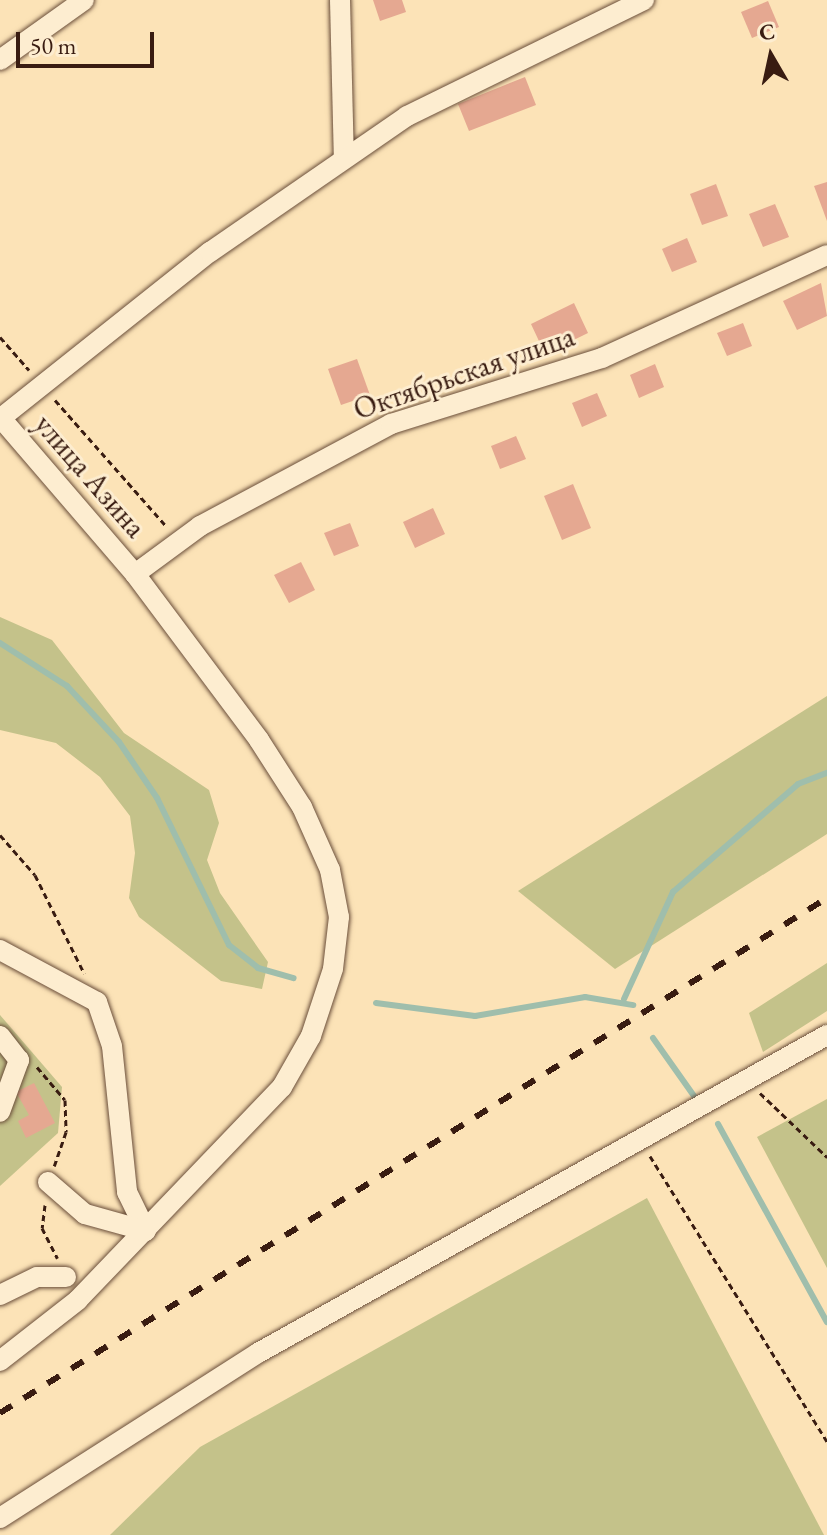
<!DOCTYPE html>
<meta charset="utf-8">
<style>
body{margin:0}
#map{position:relative;width:827px;height:1535px;overflow:hidden;background:#fce3b7;font-family:"EB Garamond",serif}
div>[style]{position:absolute}
[style*='--x']{left:calc(var(--x)*1px);top:calc(var(--y)*1px);width:calc(var(--w)*1px);rotate:calc(var(--a)*1deg)}
.green>*{inset:0;background:#c4c28a}
.stream>*{height:6px;margin:-3px;padding:0 3px;transform-origin:3px;border-radius:3px;background:#9fbeac}
.building>*{inset:0;background:#e5a891}
.path>*{height:3px;margin-top:-1.5px;transform-origin:0;background:repeating-linear-gradient(90deg,#391c11 0 6px,transparent 0 10px)}
.roads{filter:drop-shadow(0 0 2px #6a4e3a) drop-shadow(0 0 2px #6a4e3a)}
.minor>*{height:20px;margin:-10px;padding:0 10px;transform-origin:10px;border-radius:10px;background:#fdedd0}
.rail>*{height:6px;margin-top:-3px;transform-origin:0;background:repeating-linear-gradient(90deg,#391c11 0 14px,transparent 0 28px)}
span{translate:-50% -50%;white-space:nowrap;text-align:center;line-height:1.15;-webkit-text-stroke:6px #fdedd0;paint-order:stroke}
.street-label{font-size:30px;color:#391c11}
.north{position:absolute;left:731px;top:16px;width:80px;height:80px;-webkit-text-stroke:6px #fdedd0;paint-order:stroke;rotate:351deg;font-size:22px;font-weight:700;line-height:32px;text-align:center;color:#391c11}
.north::after{content:'';display:block;margin:auto;width:28px;height:36px;background:#391c11;clip-path:polygon(50% 0,100% 100%,50% 72%,0 100%)}
.scale{position:absolute;left:16px;top:32px;width:138px;height:36px;box-sizing:border-box;border:4px solid #391c11;border-top:0;padding-left:10px;font-size:24px;line-height:28px;white-space:nowrap;color:#391c11;-webkit-text-stroke:6px #fdedd0;paint-order:stroke}
</style>
<div id="map">
<div class="green">
<div style="clip-path:polygon(0 617px,52px 640px,124px 733px,209px 790px,219px 823px,207px 860px,220px 893px,268px 962px,262px 989px,221px 981px,139px 917px,129px 898px,135px 853px,130px 816px,100px 777px,56px 743px,0 730px)"></div>
<div style="clip-path:polygon(827px 696px,827px 834px,615px 969px,518px 891px)"></div>
<div style="clip-path:polygon(827px 963px,827px 1011px,763px 1052px,749px 1013px)"></div>
<div style="clip-path:polygon(0 1015px,62px 1087px,58px 1133px,0 1186px)"></div>
<div style="clip-path:polygon(827px 1099px,827px 1268px,757px 1137px)"></div>
<div style="clip-path:polygon(647px 1198px,824px 1535px,110px 1535px,200px 1447px)"></div>
</div>
<div class="stream">
<div style="--x:0;--y:643;--w:80;--a:32.7"></div>
<div style="--x:67;--y:686;--w:76;--a:47.1"></div>
<div style="--x:119;--y:742;--w:68;--a:55.8"></div>
<div style="--x:157;--y:798;--w:164;--a:63.9"></div>
<div style="--x:229;--y:945;--w:37;--a:38"></div>
<div style="--x:258;--y:968;--w:37;--a:16"></div>
<div style="--x:624;--y:999;--w:118;--a:-65.4"></div>
<div style="--x:673;--y:892;--w:165;--a:-40.8"></div>
<div style="--x:798;--y:784;--w:31;--a:-21"></div>
<div style="--x:376;--y:1003;--w:100;--a:7.5"></div>
<div style="--x:475;--y:1016;--w:112;--a:-9.8"></div>
<div style="--x:585;--y:997;--w:49;--a:9.5"></div>
<div style="--x:653;--y:1038;--w:71;--a:54.7"></div>
<div style="--x:718;--y:1124;--w:226;--a:61.2"></div>
</div>
<div class="building">
<div style="clip-path:polygon(373px 0,402px 0,406px 12px,380px 21px)"></div>
<div style="clip-path:polygon(768px 1px,779px 27px,752px 38px,741px 12px)"></div>
<div style="clip-path:polygon(525px 77px,536px 105px,469px 131px,458px 104px)"></div>
<div style="clip-path:polygon(827px 182px,827px 221px,814px 186px)"></div>
<div style="clip-path:polygon(716px 184px,728px 216px,702px 225px,690px 194px)"></div>
<div style="clip-path:polygon(775px 204px,789px 237px,763px 247px,749px 214px)"></div>
<div style="clip-path:polygon(687px 238px,697px 262px,672px 272px,662px 249px)"></div>
<div style="clip-path:polygon(821px 283px,827px 316px,797px 330px,783px 301px)"></div>
<div style="clip-path:polygon(574px 303px,588px 333px,545px 354px,531px 324px)"></div>
<div style="clip-path:polygon(743px 323px,752px 346px,727px 356px,717px 333px)"></div>
<div style="clip-path:polygon(357px 359px,370px 395px,341px 405px,328px 369px)"></div>
<div style="clip-path:polygon(655px 364px,664px 387px,639px 398px,630px 375px)"></div>
<div style="clip-path:polygon(597px 393px,607px 416px,582px 427px,572px 403px)"></div>
<div style="clip-path:polygon(516px 436px,526px 459px,500px 469px,491px 446px)"></div>
<div style="clip-path:polygon(573px 484px,591px 528px,562px 540px,544px 496px)"></div>
<div style="clip-path:polygon(433px 508px,445px 534px,415px 548px,403px 522px)"></div>
<div style="clip-path:polygon(350px 523px,359px 546px,334px 556px,324px 533px)"></div>
<div style="clip-path:polygon(301px 562px,315px 590px,289px 603px,274px 575px)"></div>
<div style="clip-path:polygon(34px 1083px,55px 1123px,26px 1138px,18px 1121px,29px 1115px,16px 1092px)"></div>
</div>
<div class="path">
<div style="--x:0;--y:337;--w:44;--a:48.7"></div>
<div style="--x:55;--y:400;--w:168;--a:48.6"></div>
<div style="--x:0;--y:835;--w:53;--a:48.8"></div>
<div style="--x:35;--y:875;--w:110;--a:63.4"></div>
<div style="--x:37;--y:1067;--w:43;--a:49.7"></div>
<div style="--x:65;--y:1100;--w:32;--a:88"></div>
<div style="--x:66;--y:1132;--w:36;--a:109"></div>
<div style="--x:760;--y:1093;--w:93;--a:43.7"></div>
<div style="--x:650;--y:1156;--w:336;--a:58.2"></div>
<div style="--x:45;--y:1205;--w:23;--a:97"></div>
<div style="--x:42;--y:1228;--w:34;--a:63"></div>
</div>
<div class="roads">
<div class="minor">
<div style="--x:340;--y:0;--w:159;--a:88.6"></div>
<div style="--x:0;--y:60;--w:103;--a:-35.5"></div>
<div style="--x:0;--y:417;--w:207;--a:49.3"></div>
<div style="--x:135;--y:574;--w:207;--a:53.2"></div>
<div style="--x:259;--y:740;--w:80;--a:57.3"></div>
<div style="--x:302;--y:807;--w:69;--a:66"></div>
<div style="--x:330;--y:870;--w:48;--a:79.2"></div>
<div style="--x:339;--y:917;--w:52;--a:96.6"></div>
<div style="--x:333;--y:969;--w:71;--a:108.2"></div>
<div style="--x:311;--y:1036;--w:59;--a:119.6"></div>
<div style="--x:282;--y:1087;--w:295;--a:133.8"></div>
<div style="--x:78;--y:1300;--w:99;--a:142"></div>
<div style="--x:1;--y:418;--w:267;--a:-38.5"></div>
<div style="--x:210;--y:252;--w:239;--a:-34.6"></div>
<div style="--x:407;--y:116;--w:264;--a:-26.1"></div>
<div style="--x:135;--y:574;--w:81;--a:-36.4"></div>
<div style="--x:200;--y:526;--w:217;--a:-28.1"></div>
<div style="--x:391;--y:424;--w:221;--a:-17.4"></div>
<div style="--x:602;--y:358;--w:247;--a:-24.6"></div>
<div style="--x:0;--y:950;--w:110;--a:28.2"></div>
<div style="--x:97;--y:1002;--w:46;--a:71.2"></div>
<div style="--x:112;--y:1046;--w:147;--a:84.1"></div>
<div style="--x:127;--y:1192;--w:43;--a:64"></div>
<div style="--x:0;--y:1036;--w:31;--a:52"></div>
<div style="--x:19;--y:1060;--w:55;--a:110.1"></div>
<div style="--x:48;--y:1182;--w:49;--a:40.9"></div>
<div style="--x:85;--y:1214;--w:63;--a:15.6"></div>
<div style="--x:0;--y:1295;--w:41;--a:-25.9"></div>
<div style="--x:37;--y:1277;--w:29;--a:0"></div>
<div style="--x:0;--y:1518;--w:306;--a:-32.6"></div>
<div style="--x:258;--y:1353;--w:652;--a:-29.2"></div>
</div>
</div>
<div class="rail">
<div style="--x:0;--y:1413;--w:974;--a:-31.91"></div>
</div>
<div class="street-label">
<span style="left:464px;top:373px;rotate:-19deg">Октябрьская улица</span>
<span style="left:90px;top:476px;rotate:49deg">улица Азина</span>
</div>
<div class="north">С</div>
<div class="scale">50 m</div>
</div>
